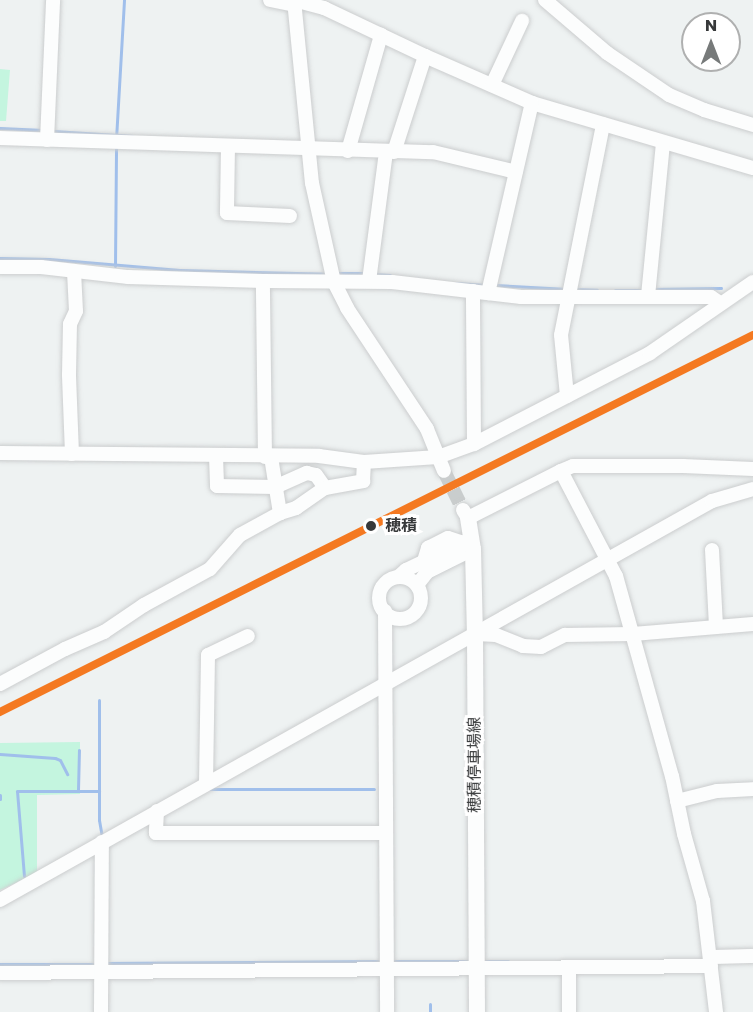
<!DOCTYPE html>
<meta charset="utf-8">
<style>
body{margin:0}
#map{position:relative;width:753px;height:1012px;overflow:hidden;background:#eef2f2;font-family:Poppins,"Noto Sans JP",sans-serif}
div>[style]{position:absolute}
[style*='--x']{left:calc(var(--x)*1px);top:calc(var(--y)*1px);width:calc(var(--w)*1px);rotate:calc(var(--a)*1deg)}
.green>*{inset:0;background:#c4f5df}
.stream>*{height:3px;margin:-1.5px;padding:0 1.5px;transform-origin:1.5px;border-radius:1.5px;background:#a0bfeb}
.minor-tunnel>*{height:14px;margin-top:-7px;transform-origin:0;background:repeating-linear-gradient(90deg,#c9cdcd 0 14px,transparent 0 21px)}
.roads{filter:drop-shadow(0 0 2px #cbcdce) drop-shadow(0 0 2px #cbcdce)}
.minor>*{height:14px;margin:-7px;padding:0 7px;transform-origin:7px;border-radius:7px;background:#fcfdfd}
.minor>.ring{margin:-7px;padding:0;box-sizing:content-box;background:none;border:14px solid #fcfdfd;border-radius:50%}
.major>*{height:16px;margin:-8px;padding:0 8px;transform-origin:8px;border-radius:8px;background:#fcfdfd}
.rail-1>*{height:8px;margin:-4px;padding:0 4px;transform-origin:4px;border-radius:4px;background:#f47921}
.dots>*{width:16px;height:16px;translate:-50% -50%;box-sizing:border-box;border:3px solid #fff;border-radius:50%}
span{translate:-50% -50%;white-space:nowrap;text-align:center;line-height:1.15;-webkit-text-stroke:6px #fff;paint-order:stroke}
.stop-label{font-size:16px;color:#37393a;font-weight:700}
.left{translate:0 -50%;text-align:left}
.street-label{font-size:16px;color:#37393a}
.north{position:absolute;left:681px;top:12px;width:60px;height:60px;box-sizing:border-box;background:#fff;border:2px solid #afb0b0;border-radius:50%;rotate:0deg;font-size:16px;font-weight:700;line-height:24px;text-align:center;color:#37393a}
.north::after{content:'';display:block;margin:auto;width:21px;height:27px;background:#777a7a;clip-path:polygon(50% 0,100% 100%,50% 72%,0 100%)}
</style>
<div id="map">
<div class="green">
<div style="clip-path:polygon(0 69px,10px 70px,6px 121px,0 121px)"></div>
<div style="clip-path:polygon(80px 742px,80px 794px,37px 795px,37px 873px,0 890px,0 743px)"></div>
</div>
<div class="stream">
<div style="--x:0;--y:128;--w:43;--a:2.7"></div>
<div style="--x:53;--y:131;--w:80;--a:3.6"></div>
<div style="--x:116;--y:139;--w:139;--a:-86.7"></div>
<div style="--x:0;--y:258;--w:49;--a:1.2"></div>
<div style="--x:49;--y:259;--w:131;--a:4.8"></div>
<div style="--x:180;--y:270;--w:148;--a:1.5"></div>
<div style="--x:115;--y:266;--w:120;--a:-89.5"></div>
<div style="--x:337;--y:273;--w:29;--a:0"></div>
<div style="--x:373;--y:274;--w:17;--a:3"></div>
<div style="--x:456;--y:283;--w:30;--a:4"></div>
<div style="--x:495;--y:285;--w:72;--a:3.2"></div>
<div style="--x:573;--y:289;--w:24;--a:2"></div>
<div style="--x:654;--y:289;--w:67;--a:-0.9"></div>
<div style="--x:615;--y:290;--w:30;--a:0"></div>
<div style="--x:99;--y:700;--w:120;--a:90"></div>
<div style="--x:99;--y:820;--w:17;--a:80"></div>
<div style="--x:0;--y:754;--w:55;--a:4.2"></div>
<div style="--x:55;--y:758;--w:5;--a:22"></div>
<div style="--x:60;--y:760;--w:16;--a:63"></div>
<div style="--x:210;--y:789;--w:164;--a:0"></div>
<div style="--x:78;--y:790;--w:40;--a:-88.6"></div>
<div style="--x:0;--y:795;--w:4;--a:90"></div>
<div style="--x:24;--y:876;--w:85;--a:-94.7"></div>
<div style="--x:17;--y:791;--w:82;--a:0"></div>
<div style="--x:392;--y:961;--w:80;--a:0"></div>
<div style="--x:482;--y:961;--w:26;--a:0"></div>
<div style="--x:107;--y:963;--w:275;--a:-0.4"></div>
<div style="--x:0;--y:964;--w:97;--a:0"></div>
<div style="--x:430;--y:1004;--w:8;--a:90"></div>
</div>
<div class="minor-tunnel">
<div style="--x:444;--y:471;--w:43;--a:64"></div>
</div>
<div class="roads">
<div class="minor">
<div style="--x:270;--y:0;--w:25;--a:11"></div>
<div style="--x:294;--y:0;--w:184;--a:84.4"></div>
<div style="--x:312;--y:183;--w:101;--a:77.5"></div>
<div style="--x:334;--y:282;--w:29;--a:63"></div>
<div style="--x:347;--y:308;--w:145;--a:56.5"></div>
<div style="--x:427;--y:429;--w:45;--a:68"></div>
<div style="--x:294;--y:0;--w:31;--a:15"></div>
<div style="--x:324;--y:8;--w:112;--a:25.4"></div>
<div style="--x:425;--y:56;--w:117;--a:23.7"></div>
<div style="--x:532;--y:103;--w:230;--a:16.4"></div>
<div style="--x:545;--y:0;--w:82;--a:40.5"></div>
<div style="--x:607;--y:53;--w:75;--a:34.1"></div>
<div style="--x:669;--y:95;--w:38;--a:23"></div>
<div style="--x:704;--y:110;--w:51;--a:17"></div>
<div style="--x:492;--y:85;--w:71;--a:-64.9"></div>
<div style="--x:0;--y:138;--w:433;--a:1.9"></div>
<div style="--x:433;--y:152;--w:85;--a:13.5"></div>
<div style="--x:47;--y:140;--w:140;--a:-87.5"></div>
<div style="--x:228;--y:146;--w:67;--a:90.9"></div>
<div style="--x:227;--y:213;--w:63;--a:2.7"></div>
<div style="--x:348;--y:151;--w:121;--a:-74.1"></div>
<div style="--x:394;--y:152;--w:101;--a:-72.1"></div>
<div style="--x:0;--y:267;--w:41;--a:0"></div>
<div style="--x:41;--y:267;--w:88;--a:6.6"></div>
<div style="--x:128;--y:277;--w:135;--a:1.7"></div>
<div style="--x:369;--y:281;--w:130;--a:-82.5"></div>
<div style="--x:488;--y:293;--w:195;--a:-77"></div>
<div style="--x:648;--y:296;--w:154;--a:-84.4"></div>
<div style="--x:567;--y:396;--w:61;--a:-95.6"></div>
<div style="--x:561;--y:335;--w:215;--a:-78.7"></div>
<div style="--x:474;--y:444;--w:198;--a:-27.3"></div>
<div style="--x:650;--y:353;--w:125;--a:-34.6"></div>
<div style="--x:0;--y:453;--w:319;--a:0.5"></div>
<div style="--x:319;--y:456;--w:45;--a:7.6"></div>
<div style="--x:364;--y:462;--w:74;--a:-3.9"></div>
<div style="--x:438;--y:457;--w:38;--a:-20"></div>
<div style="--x:474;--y:444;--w:153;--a:-90.4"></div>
<div style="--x:72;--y:454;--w:79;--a:-92.2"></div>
<div style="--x:69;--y:375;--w:51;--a:-88.9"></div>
<div style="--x:70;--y:324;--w:14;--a:-65"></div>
<div style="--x:76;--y:311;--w:40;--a:-92.9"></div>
<div style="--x:216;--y:456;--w:30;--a:88"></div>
<div style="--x:217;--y:486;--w:58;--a:1"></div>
<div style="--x:275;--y:487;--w:35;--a:-24"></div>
<div style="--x:307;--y:473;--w:9;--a:13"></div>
<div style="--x:316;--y:475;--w:16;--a:55"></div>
<div style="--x:265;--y:457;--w:176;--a:-90.7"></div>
<div style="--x:263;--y:281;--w:129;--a:0.4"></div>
<div style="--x:392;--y:282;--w:130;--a:6.6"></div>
<div style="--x:521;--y:297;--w:190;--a:0"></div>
<div style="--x:711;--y:297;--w:11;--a:34"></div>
<div style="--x:271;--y:457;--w:57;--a:80.9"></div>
<div style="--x:561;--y:471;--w:13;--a:-23"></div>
<div style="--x:573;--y:466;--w:110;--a:0"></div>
<div style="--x:683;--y:466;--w:70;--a:2.5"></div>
<div style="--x:463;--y:510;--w:9;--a:58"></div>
<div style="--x:468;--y:518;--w:104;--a:-26.8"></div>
<div style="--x:561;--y:471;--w:119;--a:62.4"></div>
<div style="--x:616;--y:576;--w:208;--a:74.4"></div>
<div style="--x:672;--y:776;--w:59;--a:78.3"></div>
<div style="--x:684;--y:834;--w:70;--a:74.2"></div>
<div style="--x:703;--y:901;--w:112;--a:83.3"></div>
<div style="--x:712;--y:550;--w:77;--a:87"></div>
<div style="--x:424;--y:561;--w:14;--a:-73"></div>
<div style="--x:428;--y:548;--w:22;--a:-27"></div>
<div style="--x:448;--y:538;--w:16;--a:18"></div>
<div style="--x:398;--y:577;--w:11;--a:-41"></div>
<div style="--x:406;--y:570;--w:72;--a:-25.5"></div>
<div class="ring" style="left:379px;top:577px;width:28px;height:28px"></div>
<div style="--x:417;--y:585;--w:16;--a:-52"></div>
<div style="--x:427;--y:572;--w:51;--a:-26.6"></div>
<div style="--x:385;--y:611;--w:401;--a:89.7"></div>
<div style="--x:476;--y:634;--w:20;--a:3"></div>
<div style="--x:496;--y:635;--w:29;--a:22"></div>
<div style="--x:523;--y:646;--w:18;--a:3"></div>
<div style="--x:541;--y:647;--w:27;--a:-27"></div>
<div style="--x:565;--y:635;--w:68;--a:-0.8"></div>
<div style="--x:633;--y:634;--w:120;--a:-4.8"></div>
<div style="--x:0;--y:684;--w:74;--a:-28.3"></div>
<div style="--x:65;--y:649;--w:43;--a:-23.6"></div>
<div style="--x:104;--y:632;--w:48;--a:-34"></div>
<div style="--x:144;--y:605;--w:75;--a:-28.6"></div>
<div style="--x:210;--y:569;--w:45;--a:-48.6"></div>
<div style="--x:240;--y:535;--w:46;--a:-28.8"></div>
<div style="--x:280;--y:513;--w:17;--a:-17"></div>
<div style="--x:296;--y:508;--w:35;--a:-35"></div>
<div style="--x:325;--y:488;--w:39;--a:-10"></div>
<div style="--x:363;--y:481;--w:19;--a:-87"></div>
<div style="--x:206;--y:783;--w:128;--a:-89.1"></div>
<div style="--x:208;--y:655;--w:44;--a:-25.4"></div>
<div style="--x:677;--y:801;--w:41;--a:-14"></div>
<div style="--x:717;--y:791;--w:36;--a:-3"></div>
<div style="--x:157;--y:811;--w:22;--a:93"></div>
<div style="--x:156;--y:833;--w:230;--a:0"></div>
<div style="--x:0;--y:900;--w:816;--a:-29.27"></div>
<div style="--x:712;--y:501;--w:43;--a:-16.3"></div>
<div style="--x:711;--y:957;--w:42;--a:-1.4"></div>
<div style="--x:569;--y:967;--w:45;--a:90"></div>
<div style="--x:0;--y:973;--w:711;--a:-0.56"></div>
<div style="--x:101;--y:1012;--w:170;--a:-89.7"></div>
</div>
<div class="major">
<div style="--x:468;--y:518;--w:31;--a:81"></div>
<div style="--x:473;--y:549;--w:85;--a:88.7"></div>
<div style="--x:475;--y:634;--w:378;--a:89.7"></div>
</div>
</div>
<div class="rail-1">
<div style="--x:0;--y:712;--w:842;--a:-26.6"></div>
</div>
<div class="dots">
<div style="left:371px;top:526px;background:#37393a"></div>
</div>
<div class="stop-label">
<span class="left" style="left:385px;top:526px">穂積</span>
</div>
<div class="street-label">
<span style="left:475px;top:765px;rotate:-90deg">穂積停車場線</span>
</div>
<div class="north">N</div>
</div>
